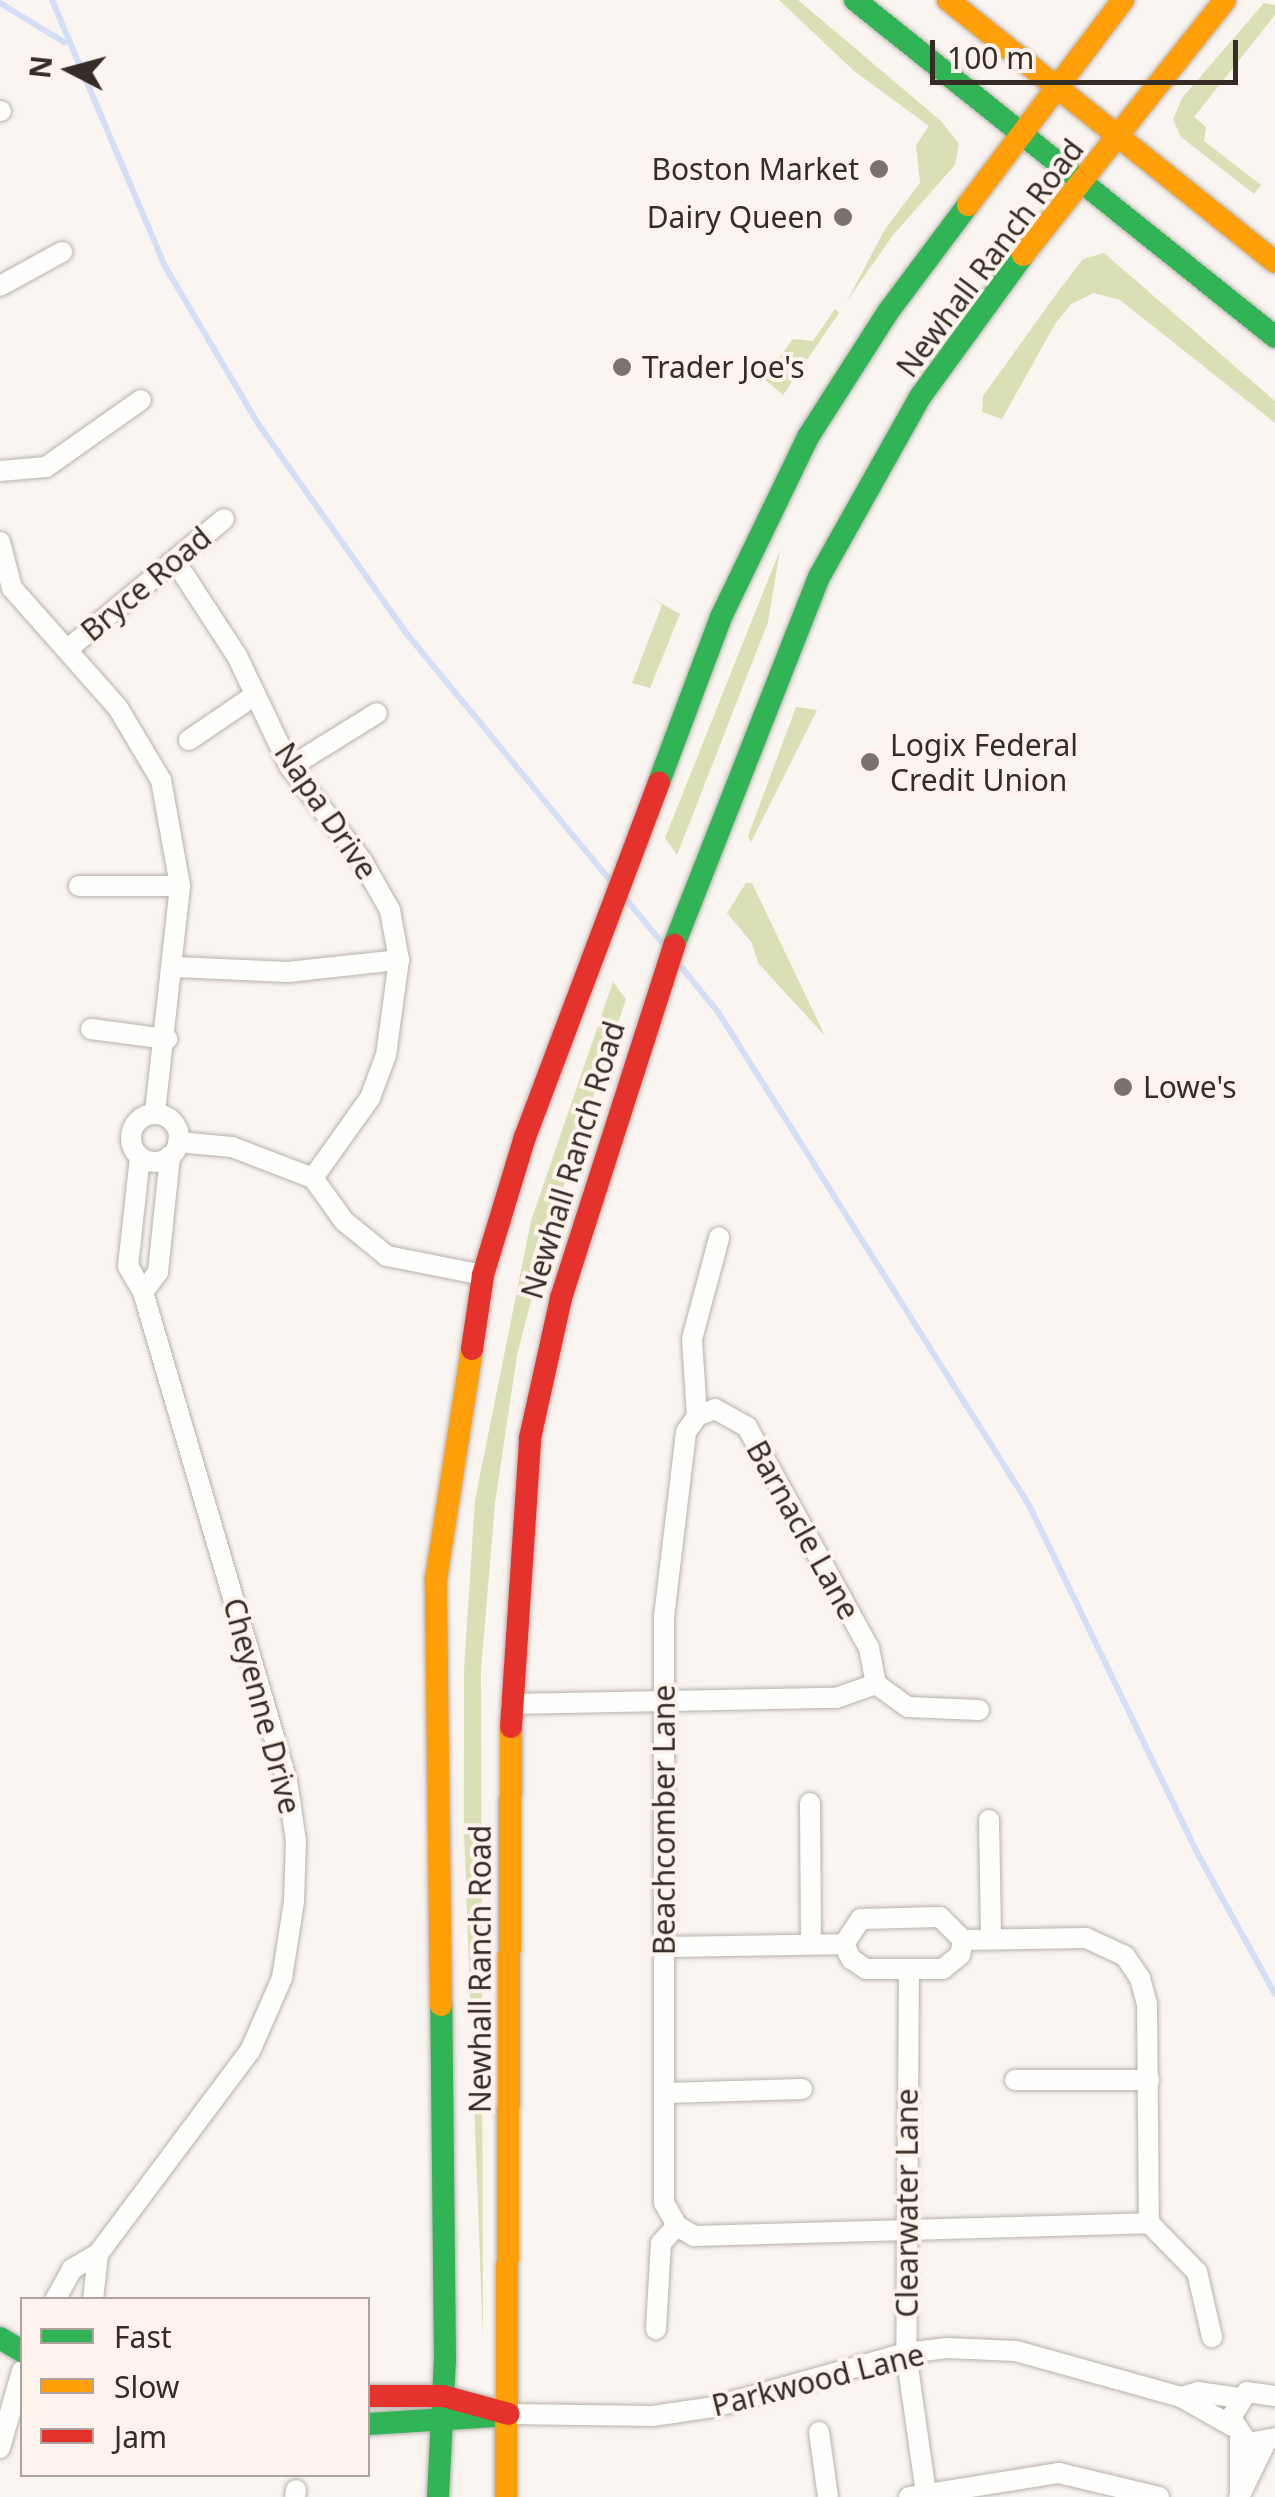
<!DOCTYPE html>
<style>
body{margin:0}
#map{position:relative;width:1275px;height:2497px;overflow:hidden;background:#faf5f1;font-family:"Noto Sans",sans-serif}
div>[style]{position:absolute}
[style*='--x']{left:calc(var(--x)*1px);top:calc(var(--y)*1px);width:calc(var(--w)*1px);rotate:calc(var(--a)*1deg)}
.green>*{inset:0;background:#dadfb5}
.stream>*{height:6px;margin:-3px;padding:0 3px;transform-origin:3px;border-radius:3px;background:#d4dff5}
.roads{filter:drop-shadow(0 0 2px #b7b1ad) drop-shadow(0 0 2px #b7b1ad)}
.street>*{height:20px;margin:-10px;padding:0 10px;transform-origin:10px;border-radius:10px;background:#fefefd}
.street>.ring{margin:-10px;padding:0;box-sizing:content-box;background:none;border:20px solid #fefefd;border-radius:50%}
.fast>*{height:22px;margin:-11px;padding:0 11px;transform-origin:11px;border-radius:11px;background:#30b455}
.slow>*{height:22px;margin:-11px;padding:0 11px;transform-origin:11px;border-radius:11px;background:#ff9f0a}
.jam>*{height:22px;margin:-11px;padding:0 11px;transform-origin:11px;border-radius:11px;background:#e5322d}
.dots>*{width:28px;height:28px;translate:-50% -50%;box-sizing:border-box;border:5px solid #fef4ed;border-radius:50%}
span{translate:-50% -50%;white-space:nowrap;text-align:center;line-height:1.15;-webkit-text-stroke:8px #fef4ed;paint-order:stroke}
.poi-label{font-size:30px;color:#352c26}
.right{translate:-100% -50%;text-align:right}
.left{translate:0 -50%;text-align:left}
.street-label{font-size:30px;color:#352c26}
.legend{position:absolute;left:20px;top:2297px;width:350px;height:180px;box-sizing:border-box;background:#fef4ed;border:2px solid #aea49d;margin:0;padding:12px 18px;list-style:none;font-size:30px;color:#352c26}
.legend li{display:flex;align-items:center;gap:20px;height:50px}
.legend b{width:50px;border:2px solid #aea49d}
.north{position:absolute;left:20px;top:20px;width:100px;height:100px;-webkit-text-stroke:8px #fef4ed;paint-order:stroke;rotate:276deg;font-size:28px;font-weight:700;line-height:40px;text-align:center;color:#352c26}
.north::after{content:'';display:block;margin:auto;width:35px;height:45px;background:#352c26;clip-path:polygon(50% 0,100% 100%,50% 72%,0 100%)}
.scale{position:absolute;left:930px;top:40px;width:308px;height:45px;box-sizing:border-box;border:5px solid #352c26;border-top:0;padding-left:12px;font-size:30px;line-height:35px;white-space:nowrap;color:#352c26;-webkit-text-stroke:8px #fef4ed;paint-order:stroke}
</style>
<div id="map">
<div class="green">
<div style="clip-path:polygon(779px 0,798px 0,941px 121px,959px 144px,955px 165px,893px 235px,847px 301px,885px 229px,920px 183px,916px 145px,929px 126px,854px 71px)"></div>
<div style="clip-path:polygon(1264px 3px,1275px 5px,1275px 15px,1194px 117px,1206px 127px,1204px 141px,1261px 185px,1254px 194px,1181px 137px,1173px 119px,1182px 98px)"></div>
<div style="clip-path:polygon(1104px 253px,1275px 401px,1275px 423px,1120px 300px,1094px 293px,1071px 304px,1055px 324px,1002px 419px,982px 412px,983px 396px,1057px 293px,1083px 259px)"></div>
<div style="clip-path:polygon(835px 309px,839px 313px,783px 395px,764px 379px,793px 339px,813px 341px)"></div>
<div style="clip-path:polygon(780px 550px,768px 622px,677px 855px,665px 838px)"></div>
<div style="clip-path:polygon(648px 596px,680px 614px,650px 688px,632px 683px,662px 605px)"></div>
<div style="clip-path:polygon(796px 707px,817px 710px,751px 842px,748px 836px)"></div>
<div style="clip-path:polygon(746px 883px,752px 883px,825px 1036px,758px 963px,752px 943px,727px 913px)"></div>
<div style="clip-path:polygon(613px 982px,626px 999px,550px 1227px,517px 1355px,495px 1503px,481px 1669px,483px 2339px,464px 1832px,464px 1671px,475px 1500px,531px 1221px)"></div>
</div>
<div class="stream">
<div style="--x:52;--y:0;--w:291;--a:67"></div>
<div style="--x:166;--y:268;--w:182;--a:59.4"></div>
<div style="--x:259;--y:425;--w:256;--a:54.7"></div>
<div style="--x:407;--y:634;--w:319;--a:50.5"></div>
<div style="--x:0;--y:3;--w:75;--a:31.4"></div>
<div style="--x:624;--y:897;--w:62;--a:50.2"></div>
<div style="--x:678;--y:963;--w:63;--a:50.8"></div>
<div style="--x:718;--y:1012;--w:583;--a:57.75"></div>
<div style="--x:1029;--y:1505;--w:392;--a:64.2"></div>
<div style="--x:1200;--y:1858;--w:155;--a:61.1"></div>
</div>
<div class="roads">
<div class="street">
<div style="--x:0;--y:111;--w:1;--a:0"></div>
<div style="--x:0;--y:286;--w:71;--a:-28.7"></div>
<div style="--x:0;--y:471;--w:46;--a:-5"></div>
<div style="--x:46;--y:467;--w:116;--a:-35.2"></div>
<div style="--x:0;--y:542;--w:48;--a:75.4"></div>
<div style="--x:12;--y:588;--w:160;--a:48.5"></div>
<div style="--x:118;--y:708;--w:84;--a:59.2"></div>
<div style="--x:161;--y:780;--w:108;--a:79.8"></div>
<div style="--x:180;--y:886;--w:229;--a:96.3"></div>
<div style="--x:177;--y:564;--w:110;--a:56.9"></div>
<div style="--x:237;--y:656;--w:123;--a:64.5"></div>
<div style="--x:290;--y:767;--w:118;--a:52.5"></div>
<div style="--x:362;--y:861;--w:56;--a:60.3"></div>
<div style="--x:390;--y:910;--w:51;--a:79.8"></div>
<div style="--x:399;--y:960;--w:96;--a:97.8"></div>
<div style="--x:386;--y:1055;--w:46;--a:110.4"></div>
<div style="--x:370;--y:1098;--w:98;--a:125.5"></div>
<div style="--x:68;--y:649;--w:203;--a:-39.8"></div>
<div style="--x:189;--y:740;--w:80;--a:-34.3"></div>
<div style="--x:290;--y:767;--w:102;--a:-31.8"></div>
<div style="--x:79;--y:886;--w:101;--a:0"></div>
<div style="--x:176;--y:967;--w:112;--a:2.6"></div>
<div style="--x:288;--y:972;--w:112;--a:-6.2"></div>
<div style="--x:91;--y:1029;--w:77;--a:7.5"></div>
<div class="ring" style="left:131px;top:1114px;width:28px;height:28px"></div>
<div style="--x:178;--y:1142;--w:54;--a:5.3"></div>
<div style="--x:232;--y:1147;--w:87;--a:20.9"></div>
<div style="--x:313;--y:1178;--w:53;--a:54.2"></div>
<div style="--x:344;--y:1221;--w:55;--a:39.1"></div>
<div style="--x:387;--y:1256;--w:98;--a:11.2"></div>
<div style="--x:143;--y:1292;--w:25;--a:-53"></div>
<div style="--x:158;--y:1272;--w:117;--a:-84.1"></div>
<div style="--x:697;--y:1416;--w:19;--a:-21"></div>
<div style="--x:715;--y:1409;--w:37;--a:29"></div>
<div style="--x:747;--y:1427;--w:252;--a:61.1"></div>
<div style="--x:869;--y:1648;--w:37;--a:79"></div>
<div style="--x:697;--y:1416;--w:77;--a:-93.7"></div>
<div style="--x:692;--y:1339;--w:105;--a:-75"></div>
<div style="--x:876;--y:1684;--w:39;--a:36"></div>
<div style="--x:908;--y:1707;--w:71;--a:2.4"></div>
<div style="--x:511;--y:1704;--w:325;--a:-1.1"></div>
<div style="--x:836;--y:1698;--w:42;--a:-19.3"></div>
<div style="--x:810;--y:1803;--w:141;--a:89.6"></div>
<div style="--x:989;--y:1820;--w:118;--a:89"></div>
<div style="--x:940;--y:1917;--w:33;--a:45"></div>
<div style="--x:963;--y:1940;--w:15;--a:101"></div>
<div style="--x:960;--y:1955;--w:22;--a:141"></div>
<div style="--x:943;--y:1969;--w:77;--a:180"></div>
<div style="--x:866;--y:1969;--w:18;--a:-146"></div>
<div style="--x:851;--y:1959;--w:17;--a:-115"></div>
<div style="--x:844;--y:1944;--w:30;--a:-56"></div>
<div style="--x:861;--y:1919;--w:79;--a:-1.5"></div>
<div style="--x:963;--y:1940;--w:123;--a:-0.9"></div>
<div style="--x:1086;--y:1938;--w:43;--a:24.8"></div>
<div style="--x:1125;--y:1956;--w:27;--a:56"></div>
<div style="--x:1140;--y:1978;--w:27;--a:75"></div>
<div style="--x:1147;--y:2004;--w:219;--a:89.5"></div>
<div style="--x:663;--y:1947;--w:181;--a:-0.9"></div>
<div style="--x:909;--y:1971;--w:382;--a:90.4"></div>
<div style="--x:906;--y:2353;--w:142;--a:81.9"></div>
<div style="--x:1015;--y:2080;--w:134;--a:0"></div>
<div style="--x:666;--y:2093;--w:136;--a:-1.7"></div>
<div style="--x:1149;--y:2223;--w:69;--a:45.6"></div>
<div style="--x:1197;--y:2272;--w:67;--a:77"></div>
<div style="--x:677;--y:2226;--w:26;--a:-119"></div>
<div style="--x:664;--y:2203;--w:586;--a:-90"></div>
<div style="--x:664;--y:1617;--w:186;--a:-83.2"></div>
<div style="--x:686;--y:1432;--w:19;--a:-55"></div>
<div style="--x:677;--y:2226;--w:20;--a:30"></div>
<div style="--x:694;--y:2236;--w:455;--a:-1.6"></div>
<div style="--x:55;--y:2300;--w:35;--a:-61"></div>
<div style="--x:72;--y:2269;--w:30;--a:-30"></div>
<div style="--x:98;--y:2254;--w:254;--a:-53.2"></div>
<div style="--x:250;--y:2051;--w:80;--a:-66.3"></div>
<div style="--x:282;--y:1978;--w:78;--a:-81.1"></div>
<div style="--x:294;--y:1901;--w:60;--a:-88.1"></div>
<div style="--x:296;--y:1841;--w:61;--a:-98.5"></div>
<div style="--x:287;--y:1781;--w:510;--a:-106.41"></div>
<div style="--x:143;--y:1292;--w:30;--a:-120"></div>
<div style="--x:128;--y:1266;--w:110;--a:-83.7"></div>
<div style="--x:93;--y:2300;--w:46;--a:-83.8"></div>
<div style="--x:656;--y:2329;--w:86;--a:-86.7"></div>
<div style="--x:661;--y:2243;--w:23;--a:-47"></div>
<div style="--x:1275;--y:2396;--w:28;--a:-172"></div>
<div style="--x:1247;--y:2392;--w:31;--a:122"></div>
<div style="--x:1231;--y:2418;--w:30;--a:56"></div>
<div style="--x:1248;--y:2443;--w:27;--a:-10"></div>
<div style="--x:1181;--y:2397;--w:18;--a:-16"></div>
<div style="--x:1198;--y:2392;--w:41;--a:8.3"></div>
<div style="--x:509;--y:2414;--w:144;--a:0.8"></div>
<div style="--x:653;--y:2416;--w:62;--a:-8.4"></div>
<div style="--x:714;--y:2407;--w:199;--a:-15.7"></div>
<div style="--x:906;--y:2353;--w:41;--a:-7"></div>
<div style="--x:947;--y:2348;--w:69;--a:2.5"></div>
<div style="--x:1016;--y:2351;--w:171;--a:15.6"></div>
<div style="--x:1181;--y:2397;--w:59;--a:29.6"></div>
<div style="--x:819;--y:2432;--w:66;--a:82.1"></div>
<div style="--x:0;--y:2448;--w:80;--a:-74.1"></div>
<div style="--x:1240;--y:2495;--w:57;--a:-90"></div>
<div style="--x:295;--y:2497;--w:7;--a:-82"></div>
<div style="--x:909;--y:2497;--w:152;--a:-9.1"></div>
<div style="--x:1059;--y:2473;--w:103;--a:13.5"></div>
<div style="--x:1239;--y:2497;--w:59;--a:-63.9"></div>
</div>
<div class="fast">
<div style="--x:855;--y:0;--w:538;--a:38.74"></div>
<div style="--x:659;--y:782;--w:176;--a:-69.4"></div>
<div style="--x:721;--y:617;--w:200;--a:-64.2"></div>
<div style="--x:808;--y:437;--w:148;--a:-57.4"></div>
<div style="--x:888;--y:312;--w:134;--a:-53.2"></div>
<div style="--x:674;--y:945;--w:396;--a:-68.5"></div>
<div style="--x:819;--y:577;--w:206;--a:-60.7"></div>
<div style="--x:920;--y:397;--w:175;--a:-54"></div>
<div style="--x:0;--y:2338;--w:26;--a:31"></div>
<div style="--x:368;--y:2424;--w:127;--a:-3.6"></div>
<div style="--x:438;--y:2497;--w:138;--a:-87.1"></div>
<div style="--x:445;--y:2359;--w:354;--a:-90.6"></div>
</div>
<div class="slow">
<div style="--x:948;--y:0;--w:419;--a:38.7"></div>
<div style="--x:968;--y:205;--w:257;--a:-52.9"></div>
<div style="--x:1023;--y:255;--w:325;--a:-51.6"></div>
<div style="--x:441;--y:2005;--w:426;--a:-90.7"></div>
<div style="--x:436;--y:1579;--w:233;--a:-81.1"></div>
<div style="--x:506;--y:2497;--w:770;--a:-89.63"></div>
</div>
<div class="jam">
<div style="--x:472;--y:1349;--w:75;--a:-81.5"></div>
<div style="--x:483;--y:1275;--w:144;--a:-73.1"></div>
<div style="--x:525;--y:1137;--w:379;--a:-69.3"></div>
<div style="--x:511;--y:1727;--w:290;--a:-86.2"></div>
<div style="--x:530;--y:1438;--w:143;--a:-77.5"></div>
<div style="--x:561;--y:1298;--w:371;--a:-72.2"></div>
<div style="--x:368;--y:2396;--w:75;--a:0"></div>
<div style="--x:443;--y:2396;--w:68;--a:15.3"></div>
</div>
</div>
<div class="dots">
<div style="left:879px;top:169px;background:#7a726d"></div>
<div style="left:843px;top:217px;background:#7a726d"></div>
<div style="left:622px;top:367px;background:#7a726d"></div>
<div style="left:870px;top:762px;background:#7a726d"></div>
<div style="left:1123px;top:1087px;background:#7a726d"></div>
</div>
<div class="poi-label">
<span class="right" style="left:859px;top:169px">Boston Market</span>
<span class="right" style="left:823px;top:217px">Dairy Queen</span>
<span class="left" style="left:642px;top:367px">Trader Joe's</span>
<span class="left" style="left:890px;top:762px">Logix Federal<br>Credit Union</span>
<span class="left" style="left:1143px;top:1087px">Lowe's</span>
</div>
<div class="street-label">
<span style="left:990px;top:258px;rotate:-53deg">Newhall Ranch Road</span>
<span style="left:146px;top:584px;rotate:-40deg">Bryce Road</span>
<span style="left:326px;top:811px;rotate:56deg">Napa Drive</span>
<span style="left:573px;top:1160px;rotate:-73deg">Newhall Ranch Road</span>
<span style="left:803px;top:1530px;rotate:61deg">Barnacle Lane</span>
<span style="left:262px;top:1706px;rotate:75deg">Cheyenne Drive</span>
<span style="left:664px;top:1820px;rotate:-90deg">Beachcomber Lane</span>
<span style="left:480px;top:1969px;rotate:-90deg">Newhall Ranch Road</span>
<span style="left:907px;top:2203px;rotate:-90deg">Clearwater Lane</span>
<span style="left:818px;top:2380px;rotate:-14deg">Parkwood Lane</span>
</div>
<ul class="legend">
<li><b style="height:12px;background:#30b455"></b>Fast</li>
<li><b style="height:12px;background:#ff9f0a"></b>Slow</li>
<li><b style="height:12px;background:#e5322d"></b>Jam</li>
</ul>
<div class="north">N</div>
<div class="scale">100 m</div>
</div>
